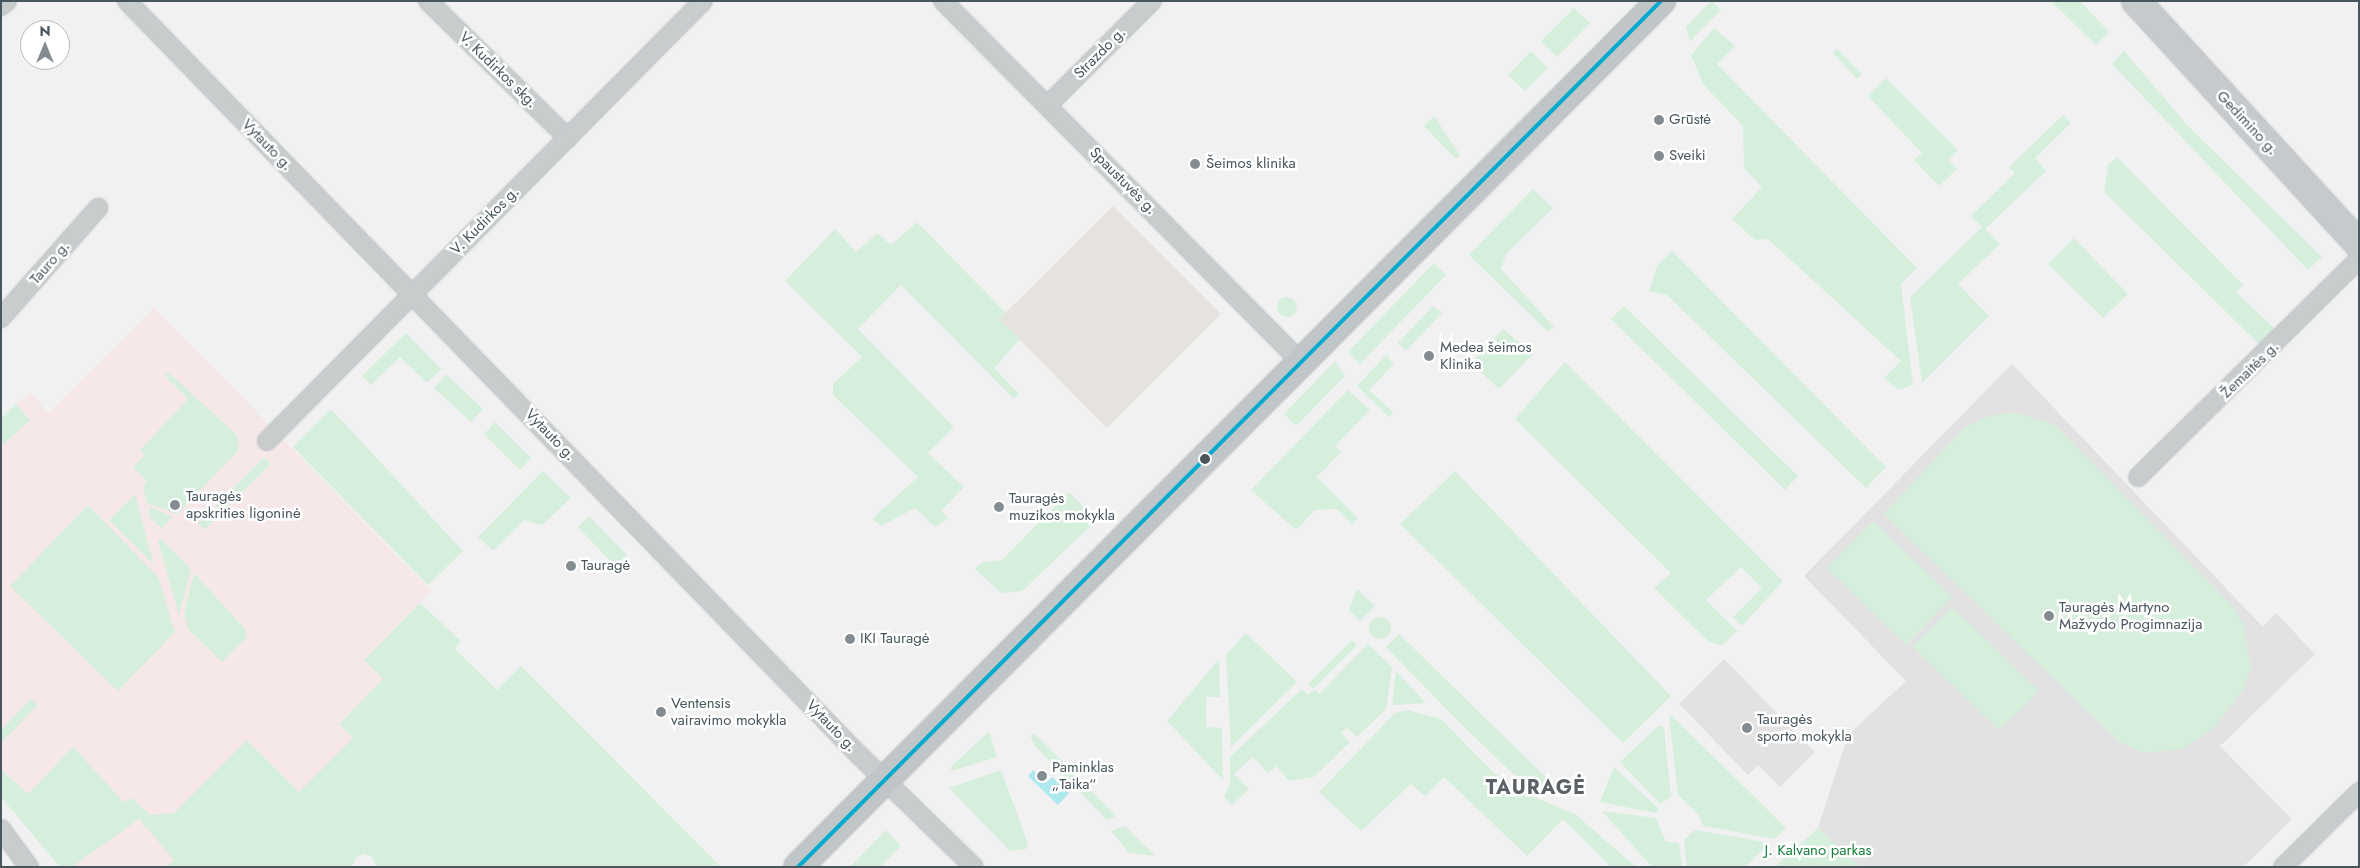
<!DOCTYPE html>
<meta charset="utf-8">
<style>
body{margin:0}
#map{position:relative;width:2360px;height:868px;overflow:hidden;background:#f1f1f1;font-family:Jost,sans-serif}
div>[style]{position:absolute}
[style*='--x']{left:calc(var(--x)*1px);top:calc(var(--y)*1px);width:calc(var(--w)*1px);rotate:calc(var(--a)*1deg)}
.commercial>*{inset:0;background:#e6e3df}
.education>*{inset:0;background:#e3e2e3}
.medical>*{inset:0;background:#f6e8e9}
.green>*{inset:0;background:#d6efdc}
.round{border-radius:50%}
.water>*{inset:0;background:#abe9ec}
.roads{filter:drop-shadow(0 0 1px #b6bcc0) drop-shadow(0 0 1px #b6bcc0)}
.minor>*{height:18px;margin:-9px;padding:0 9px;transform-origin:9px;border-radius:9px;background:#c8cccd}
.primary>*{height:28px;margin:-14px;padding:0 14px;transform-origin:14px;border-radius:14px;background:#c6cacc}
.trunk>*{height:28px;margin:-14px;padding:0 14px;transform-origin:14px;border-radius:14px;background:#c0c6c8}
.bus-1>*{height:4px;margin:-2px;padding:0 2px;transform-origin:2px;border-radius:2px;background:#00a9ce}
.dots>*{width:14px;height:14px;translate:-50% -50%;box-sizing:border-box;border:2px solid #fff;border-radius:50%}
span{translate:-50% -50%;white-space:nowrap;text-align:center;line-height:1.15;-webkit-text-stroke:5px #fff;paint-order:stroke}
.street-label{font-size:15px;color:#48565d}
.poi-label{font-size:15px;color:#48565d}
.left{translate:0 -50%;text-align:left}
.park-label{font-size:15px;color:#197e3d}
.district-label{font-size:20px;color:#5c6165;font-weight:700;letter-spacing:1px}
.frame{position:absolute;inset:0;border:2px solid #48565d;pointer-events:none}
.north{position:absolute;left:20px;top:20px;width:50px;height:50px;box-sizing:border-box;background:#fff;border:1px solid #b6bbbe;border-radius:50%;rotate:0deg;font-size:14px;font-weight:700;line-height:20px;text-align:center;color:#48565d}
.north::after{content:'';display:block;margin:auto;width:18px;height:22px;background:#838c91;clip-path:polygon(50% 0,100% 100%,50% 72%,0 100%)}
</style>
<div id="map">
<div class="commercial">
<div style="clip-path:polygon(1113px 206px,1221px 314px,1107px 428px,999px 319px)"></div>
</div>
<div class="education">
<div style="clip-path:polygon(2012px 364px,2263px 627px,2276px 613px,2315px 654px,2220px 746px,2292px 819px,2243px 867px,1860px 867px,1818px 828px,1848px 735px,1906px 681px,1804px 576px)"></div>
<div style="clip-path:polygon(1724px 659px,1815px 752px,1780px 787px,1758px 765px,1748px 775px,1679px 704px)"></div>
</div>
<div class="medical">
<div style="clip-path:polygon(154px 308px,432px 591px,364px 660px,384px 679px,339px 723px,353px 738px,256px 838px,204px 867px,60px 867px,1px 797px,1px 419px,30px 392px,48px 413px)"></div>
</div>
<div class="green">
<div style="clip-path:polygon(1711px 1px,1721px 10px,1690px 41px,1686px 27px)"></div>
<div style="clip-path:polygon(2051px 1px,2080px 1px,2109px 32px,2096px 45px)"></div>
<div style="clip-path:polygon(1574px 8px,1590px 23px,1557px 57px,1541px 41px)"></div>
<div style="clip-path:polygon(1714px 28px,1735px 46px,1717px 64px,1917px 268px,1901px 284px,1913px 385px,1898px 390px,1884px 378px,1901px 361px,1768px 239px,1755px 240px,1732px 219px,1762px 187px,1744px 168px,1743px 126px,1703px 84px,1691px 55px)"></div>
<div style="clip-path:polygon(1837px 49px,1862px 74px,1857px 79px,1833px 53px)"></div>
<div style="clip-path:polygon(1531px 51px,1548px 68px,1525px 91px,1508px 75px)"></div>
<div style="clip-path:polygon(2124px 51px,2189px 127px,2322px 257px,2308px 270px,2112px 64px)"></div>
<div style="clip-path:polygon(1886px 78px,1958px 150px,1948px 160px,1957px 169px,1939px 186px,1914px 160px,1922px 153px,1868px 96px)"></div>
<div style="clip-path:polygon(2063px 115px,2071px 123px,2035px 158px,2046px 171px,1985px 229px,2000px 244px,1958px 284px,1989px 316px,1922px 383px,1910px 297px,1982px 227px,1971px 216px,2015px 173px,2009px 167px)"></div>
<div style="clip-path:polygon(1434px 116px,1460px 155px,1456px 159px,1424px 126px)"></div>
<div style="clip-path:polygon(2117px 157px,2243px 285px,2236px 292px,2275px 329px,2259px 344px,2104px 192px,2108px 165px)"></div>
<div style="clip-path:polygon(1533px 189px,1553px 208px,1506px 254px,1501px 269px,1554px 327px,1548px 332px,1469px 255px)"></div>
<div style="clip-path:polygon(917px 222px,1005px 312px,999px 319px,1020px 339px,994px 368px,1019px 394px,1014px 399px,901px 285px,858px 329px,954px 427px,928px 453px,964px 487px,941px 511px,949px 518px,935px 527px,915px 508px,881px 526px,873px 520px,875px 516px,918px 477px,833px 395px,833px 384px,862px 357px,785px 281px,835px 229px,856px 252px,877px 233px,891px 245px)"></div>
<div style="clip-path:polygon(2074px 238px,2128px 294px,2103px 318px,2048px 264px)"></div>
<div style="clip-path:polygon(1672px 251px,1886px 467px,1866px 488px,1667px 295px,1649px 291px,1657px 266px)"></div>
<div style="clip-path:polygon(1434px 263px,1446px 275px,1360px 364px,1348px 352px)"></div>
<div class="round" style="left:1277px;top:297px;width:20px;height:20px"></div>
<div style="clip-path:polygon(1433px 306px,1442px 313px,1406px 351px,1398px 343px)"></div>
<div style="clip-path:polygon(1624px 306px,1798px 476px,1785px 490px,1611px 319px)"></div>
<div style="clip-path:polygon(1503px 329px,1533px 354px,1499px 389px,1471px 363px)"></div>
<div style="clip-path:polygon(406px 333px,441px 369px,427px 383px,400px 357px,371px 385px,362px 376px)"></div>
<div style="clip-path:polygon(1386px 355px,1394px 364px,1369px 390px,1393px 412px,1389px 417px,1357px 386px)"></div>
<div style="clip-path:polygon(1335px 361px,1345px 376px,1296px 426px,1284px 414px)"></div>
<div style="clip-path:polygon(1565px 362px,1783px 581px,1742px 626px,1733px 617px,1762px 588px,1741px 567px,1706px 600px,1737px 631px,1722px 645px,1709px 642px,1654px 588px,1671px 573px,1515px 419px)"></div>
<div style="clip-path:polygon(168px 372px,237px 435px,239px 450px,177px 514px,147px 503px,143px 486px,147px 481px,133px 467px,145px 455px,140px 450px,188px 399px,164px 375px)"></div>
<div style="clip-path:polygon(446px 374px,483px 409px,471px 422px,434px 388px)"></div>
<div style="clip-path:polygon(1348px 390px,1370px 410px,1335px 446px,1341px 452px,1317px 477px,1358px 518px,1352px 524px,1337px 509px,1315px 510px,1296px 530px,1251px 490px)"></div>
<div style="clip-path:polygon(16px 404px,30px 420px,3px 445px,1px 419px)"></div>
<div style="clip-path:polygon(331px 409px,463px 551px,428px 585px,293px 447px)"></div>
<div style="clip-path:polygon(2017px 413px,2055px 425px,2234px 608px,2243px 623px,2251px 667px,2243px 690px,2215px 727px,2183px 749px,2143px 753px,2118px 741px,1884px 514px,1965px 427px,1991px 415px)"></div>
<div style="clip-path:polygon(495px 422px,531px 458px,520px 470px,484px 434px)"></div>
<div style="clip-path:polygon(264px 457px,271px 464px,204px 530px,198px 524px)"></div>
<div style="clip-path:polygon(543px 471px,571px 498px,542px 525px,524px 520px,493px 551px,478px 537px)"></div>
<div style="clip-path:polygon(1455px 471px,1671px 696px,1623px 743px,1400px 524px)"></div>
<div style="clip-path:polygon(1069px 492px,1097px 520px,1022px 591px,1001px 593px,975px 569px,982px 562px,1002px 560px)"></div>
<div style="clip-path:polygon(135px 494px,154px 565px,109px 520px)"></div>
<div style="clip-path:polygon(88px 505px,158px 577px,175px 632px,118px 691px,10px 586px)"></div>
<div style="clip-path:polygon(149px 506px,173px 517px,162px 528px,150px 518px)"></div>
<div style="clip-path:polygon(589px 516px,627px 555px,615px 566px,578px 527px)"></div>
<div style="clip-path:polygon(1873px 521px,1952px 597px,1906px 645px,1827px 568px)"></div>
<div style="clip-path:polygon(161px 539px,191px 569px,179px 615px,158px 541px)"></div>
<div style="clip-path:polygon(194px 573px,246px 630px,246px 638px,222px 662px,188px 629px,184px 614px)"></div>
<div style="clip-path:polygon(1357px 589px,1375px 606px,1360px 621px,1349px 610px)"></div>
<div style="clip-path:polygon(420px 603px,461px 641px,455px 649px,497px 690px,521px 666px,721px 867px,377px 867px,372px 857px,364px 854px,355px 858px,352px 867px,165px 867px,174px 860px,139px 819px,72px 867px,60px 867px,1px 797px,1px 769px,28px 794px,73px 747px,124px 802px,132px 798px,150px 815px,174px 813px,247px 740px,299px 792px,353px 738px,339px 724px,383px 679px,364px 660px)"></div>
<div style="clip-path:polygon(1952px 607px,2039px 691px,1999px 730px,1913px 647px)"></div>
<div class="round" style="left:1369px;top:617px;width:22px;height:22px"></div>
<div style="clip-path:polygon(1246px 633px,1297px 682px,1231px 747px,1226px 655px)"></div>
<div style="clip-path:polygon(1399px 634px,1557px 788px,1527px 783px,1510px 771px,1461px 724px,1386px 647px)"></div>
<div style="clip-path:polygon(1352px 640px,1357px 645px,1313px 689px,1308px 684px)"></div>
<div style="clip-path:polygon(1368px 644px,1392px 667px,1386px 709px,1357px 737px,1347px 728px,1341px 733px,1350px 742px,1314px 777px,1289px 781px,1276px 766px,1268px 773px,1253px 757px,1234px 774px,1249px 789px,1232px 805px,1224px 797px,1230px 784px,1230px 757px,1302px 689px,1308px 695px,1315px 689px,1319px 694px)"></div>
<div style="clip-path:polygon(1219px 659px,1220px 697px,1206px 697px,1206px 727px,1222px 728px,1223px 780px,1167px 721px)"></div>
<div style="clip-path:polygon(1396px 671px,1426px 703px,1392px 705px)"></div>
<div style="clip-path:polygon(31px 699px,38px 705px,1px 743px,1px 730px)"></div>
<div style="clip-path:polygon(1407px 710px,1441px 719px,1492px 771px,1519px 791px,1575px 814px,1636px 867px,1611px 867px,1563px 819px,1527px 856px,1444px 777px,1425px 796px,1411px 784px,1361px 831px,1319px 792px,1395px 713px)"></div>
<div style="clip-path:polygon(1672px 716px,1786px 828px,1775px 839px,1703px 826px,1699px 815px,1678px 795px,1669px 717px)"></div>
<div style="clip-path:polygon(1659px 725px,1664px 728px,1671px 797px,1660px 804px,1620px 762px)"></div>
<div style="clip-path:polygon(989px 731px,997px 757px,952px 771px,950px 768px)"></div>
<div style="clip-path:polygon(1035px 734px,1116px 816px,1107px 820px,1035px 746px,1030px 735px)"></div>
<div style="clip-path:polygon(1614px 767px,1659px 809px,1656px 813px,1600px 802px)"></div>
<div style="clip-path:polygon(1001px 770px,1028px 844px,1026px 849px,1010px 851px,949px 788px)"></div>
<div style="clip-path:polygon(1602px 811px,1656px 818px,1665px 841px,1679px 843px,1682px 867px,1652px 867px)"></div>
<div style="clip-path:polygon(1125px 826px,1155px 856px,1129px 853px,1111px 831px)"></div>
<div style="clip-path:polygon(1818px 828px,1860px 867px,1775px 867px)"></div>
<div style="clip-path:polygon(886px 830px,901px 846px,880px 867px,850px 867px)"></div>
<div style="clip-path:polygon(1695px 830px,1770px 843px,1745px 867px,1687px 867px,1684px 840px)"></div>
</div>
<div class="water">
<div style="clip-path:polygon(1033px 770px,1046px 783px,1052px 777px,1069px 793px,1058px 805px,1028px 776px)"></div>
</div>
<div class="roads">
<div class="minor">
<div style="--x:127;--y:1;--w:1048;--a:45.85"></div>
<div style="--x:857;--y:753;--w:163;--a:44.3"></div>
<div style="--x:428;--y:1;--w:196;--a:44.4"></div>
<div style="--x:943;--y:1;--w:510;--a:45.24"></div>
<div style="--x:1;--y:6;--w:8;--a:-40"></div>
<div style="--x:1048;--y:105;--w:147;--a:-45"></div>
<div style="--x:1;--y:318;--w:147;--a:-48.6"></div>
<div style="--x:267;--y:441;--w:619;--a:-45.26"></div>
<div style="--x:2138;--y:477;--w:310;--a:-44.6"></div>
<div style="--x:1;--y:829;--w:47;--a:53.6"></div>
<div style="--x:2283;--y:867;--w:107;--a:-44.6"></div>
</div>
<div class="primary">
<div style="--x:2136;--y:1;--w:330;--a:47.5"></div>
</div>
<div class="trunk">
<div style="--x:798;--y:867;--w:1223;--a:-45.1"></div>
</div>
</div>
<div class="bus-1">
<div style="--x:798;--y:867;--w:1223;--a:-45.1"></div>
</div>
<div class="dots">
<div style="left:1659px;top:120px;background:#838c91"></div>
<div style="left:1659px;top:156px;background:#838c91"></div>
<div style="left:1195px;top:164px;background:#838c91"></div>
<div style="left:1429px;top:356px;background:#838c91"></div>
<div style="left:1205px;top:459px;background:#48565d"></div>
<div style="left:175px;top:505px;background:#838c91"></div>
<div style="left:999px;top:507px;background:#838c91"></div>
<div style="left:571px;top:566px;background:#838c91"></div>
<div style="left:2049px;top:616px;background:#838c91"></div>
<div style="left:850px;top:639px;background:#838c91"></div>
<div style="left:661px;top:712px;background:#838c91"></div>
<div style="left:1747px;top:728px;background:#838c91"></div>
<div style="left:1042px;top:776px;background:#838c91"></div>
</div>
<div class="street-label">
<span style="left:1100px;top:53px;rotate:-45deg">Strazdo g.</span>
<span style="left:498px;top:70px;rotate:44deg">V. Kudirkos skg.</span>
<span style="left:2247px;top:123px;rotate:47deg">Gedimino g.</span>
<span style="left:267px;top:145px;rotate:46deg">Vytauto g.</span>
<span style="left:1123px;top:181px;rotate:45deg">Spaustuvės g.</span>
<span style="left:485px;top:221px;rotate:-45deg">V. Kudirkos g.</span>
<span style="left:50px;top:263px;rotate:-49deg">Tauro g.</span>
<span style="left:2250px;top:370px;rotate:-44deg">Žemaitės g.</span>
<span style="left:550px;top:435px;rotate:46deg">Vytauto g.</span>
<span style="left:831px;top:726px;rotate:46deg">Vytauto g.</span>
</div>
<div class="poi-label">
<span class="left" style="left:1669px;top:120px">Grūstė</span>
<span class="left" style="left:1669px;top:156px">Sveiki</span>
<span class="left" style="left:1206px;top:164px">Šeimos klinika</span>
<span class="left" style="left:1440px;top:356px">Medea šeimos<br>Klinika</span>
<span class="left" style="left:186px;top:505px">Tauragės<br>apskrities ligoninė</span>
<span class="left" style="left:1009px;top:507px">Tauragės<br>muzikos mokykla</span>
<span class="left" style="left:581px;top:566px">Tauragė</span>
<span class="left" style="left:2059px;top:616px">Tauragės Martyno<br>Mažvydo Progimnazija</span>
<span class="left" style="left:860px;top:639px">IKI Tauragė</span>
<span class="left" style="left:671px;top:712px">Ventensis<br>vairavimo mokykla</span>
<span class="left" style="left:1757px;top:728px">Tauragės<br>sporto mokykla</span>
<span class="left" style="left:1052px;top:776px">Paminklas<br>„Taika“</span>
</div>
<div class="park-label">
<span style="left:1818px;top:851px">J. Kalvano parkas</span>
</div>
<div class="district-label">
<span style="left:1536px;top:787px">TAURAGĖ</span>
</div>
<div class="frame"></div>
<div class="north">N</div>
</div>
